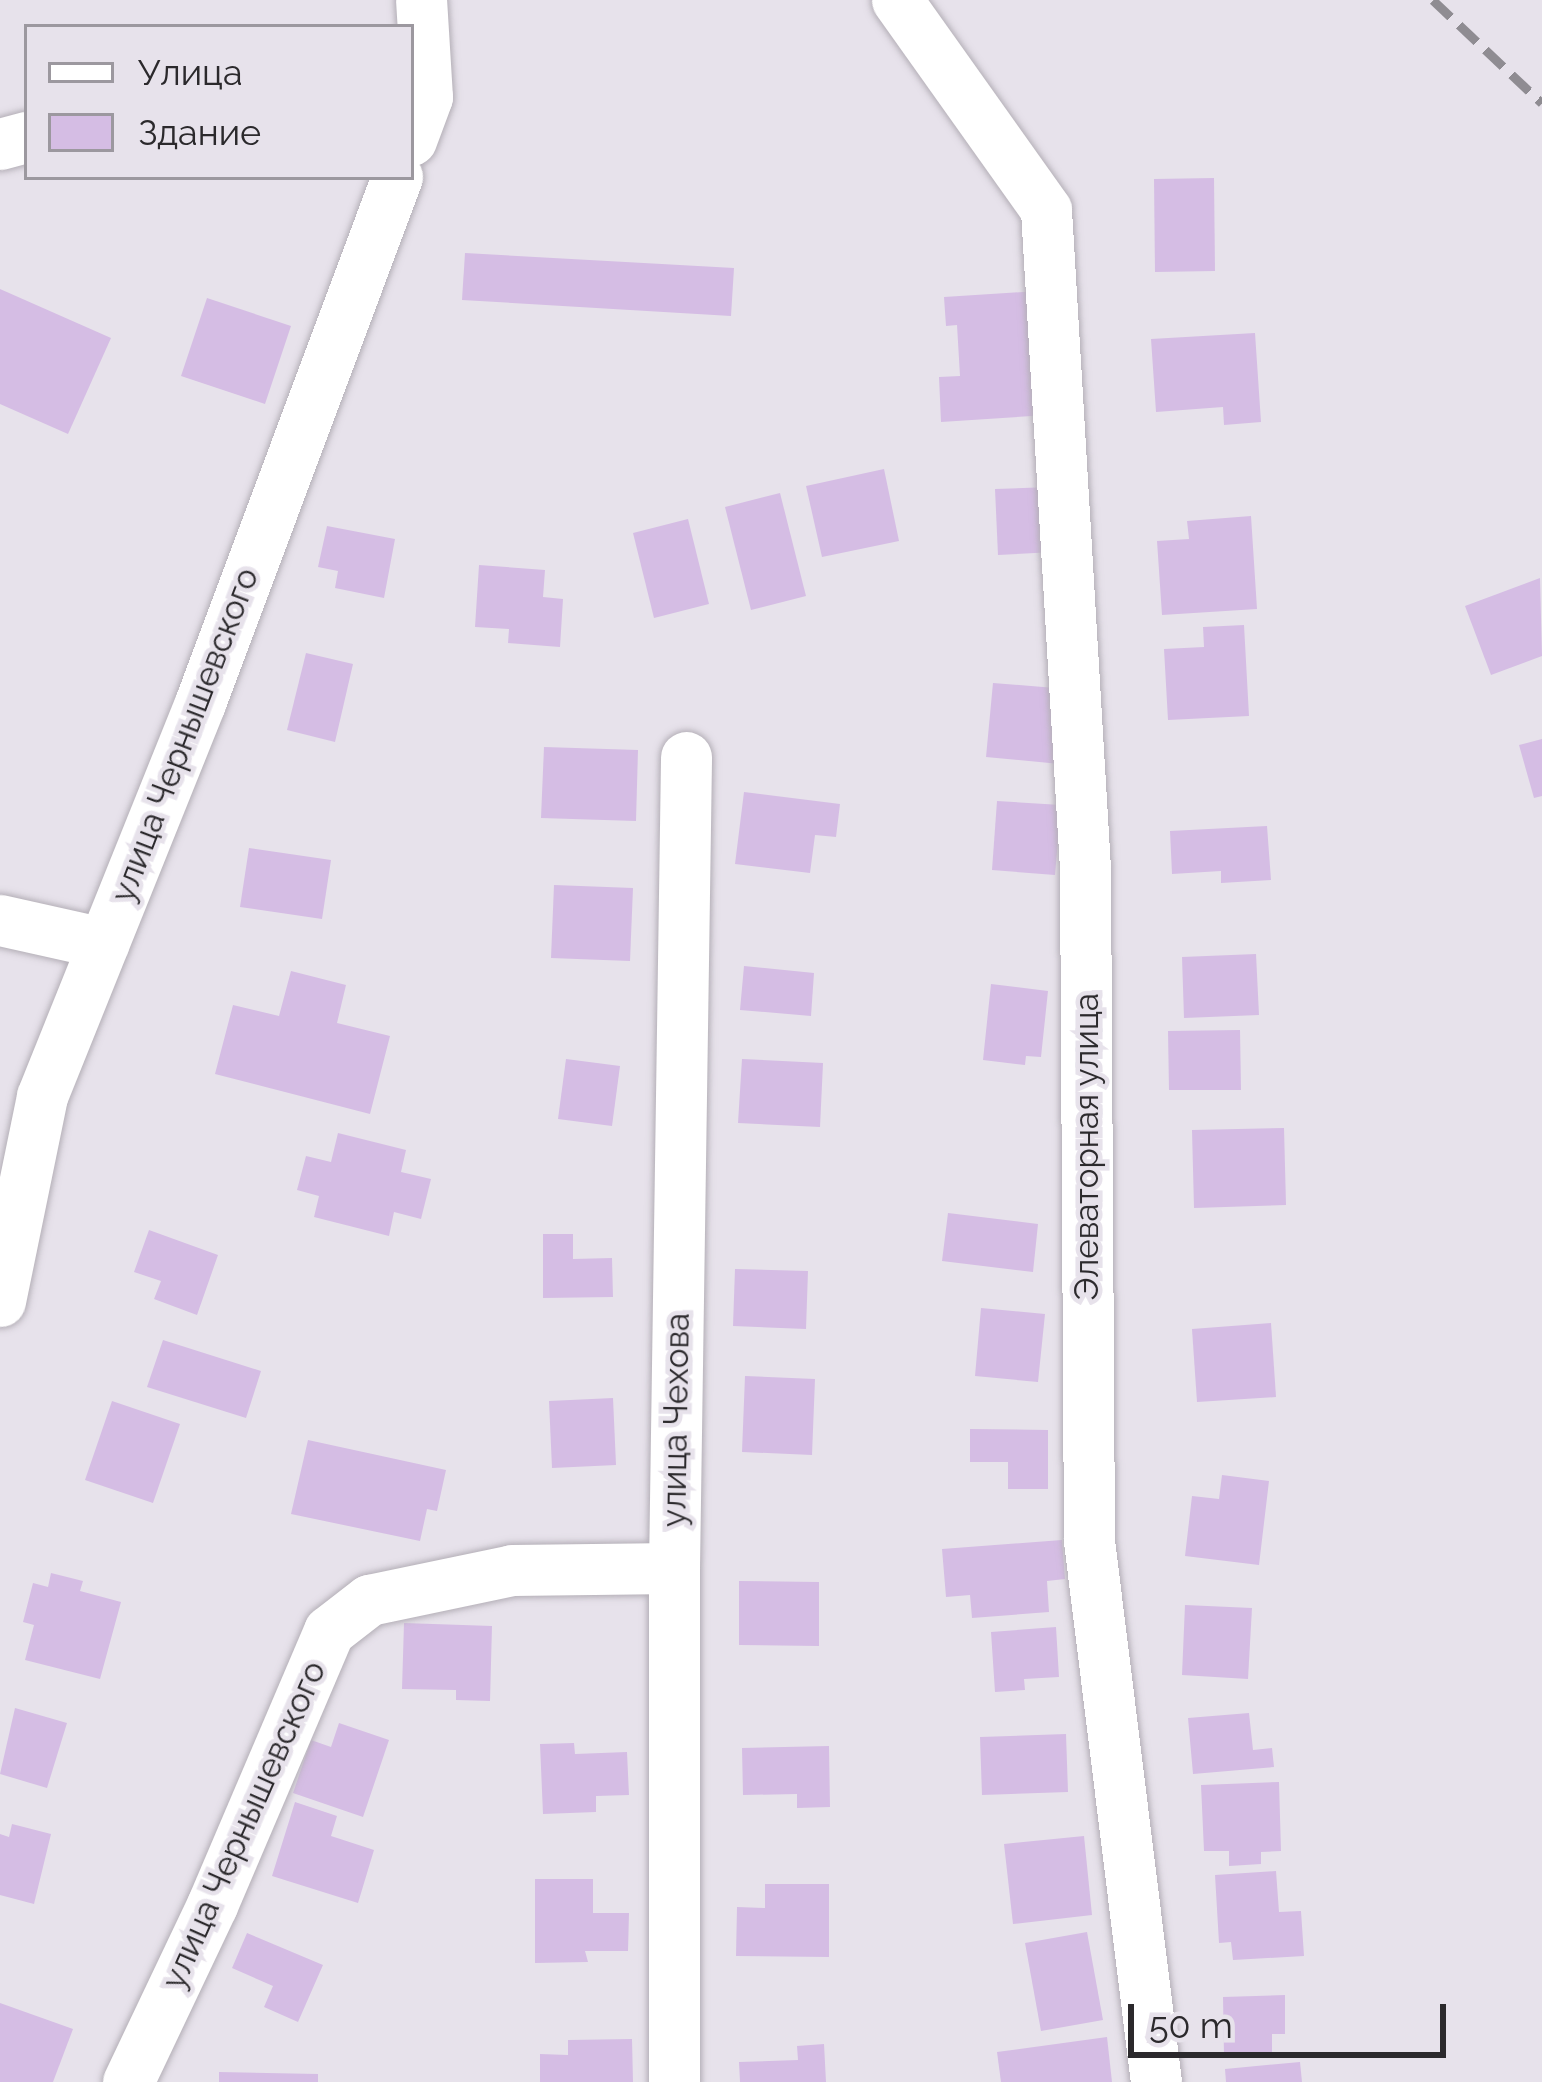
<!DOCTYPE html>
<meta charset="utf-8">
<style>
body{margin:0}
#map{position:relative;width:1542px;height:2082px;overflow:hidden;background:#e7e2eb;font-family:Raleway,sans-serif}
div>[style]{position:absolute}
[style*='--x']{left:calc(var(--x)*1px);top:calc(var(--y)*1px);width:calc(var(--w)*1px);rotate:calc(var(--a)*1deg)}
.building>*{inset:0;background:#d5bde4}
.roads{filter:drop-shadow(0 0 3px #b4afb7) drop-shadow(0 0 3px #b4afb7)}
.minor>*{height:51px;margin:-25.5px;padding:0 25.5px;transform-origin:25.5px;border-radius:25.5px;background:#fff}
.rail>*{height:9px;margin-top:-4.5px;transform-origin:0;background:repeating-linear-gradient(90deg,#8f8c92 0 24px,transparent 0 36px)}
span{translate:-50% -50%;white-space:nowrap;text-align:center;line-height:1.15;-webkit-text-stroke:9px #e7e2eb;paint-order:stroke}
.street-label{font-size:33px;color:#2b292c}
.legend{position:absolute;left:24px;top:24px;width:390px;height:156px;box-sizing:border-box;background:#e7e2eb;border:3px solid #9c989f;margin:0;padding:15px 21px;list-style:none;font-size:36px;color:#2b292c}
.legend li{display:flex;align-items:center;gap:24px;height:60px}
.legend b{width:60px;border:3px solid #9c989f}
.scale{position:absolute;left:1128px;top:2004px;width:318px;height:54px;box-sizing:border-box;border:6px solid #2b292c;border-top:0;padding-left:15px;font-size:36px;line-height:42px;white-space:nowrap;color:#2b292c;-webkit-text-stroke:9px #e7e2eb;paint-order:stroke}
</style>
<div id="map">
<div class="building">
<div style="clip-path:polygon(1214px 178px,1215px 271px,1155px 272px,1154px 179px)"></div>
<div style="clip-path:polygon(465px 253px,734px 268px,731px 316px,462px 300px)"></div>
<div style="clip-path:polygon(0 289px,111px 338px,68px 434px,0 404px)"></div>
<div style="clip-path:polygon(1039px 291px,1047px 415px,941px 422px,939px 377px,960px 376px,957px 325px,946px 326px,944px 297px)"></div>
<div style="clip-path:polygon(207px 298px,291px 326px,265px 404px,181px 376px)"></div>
<div style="clip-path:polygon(1255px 333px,1261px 422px,1224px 425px,1223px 407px,1156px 412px,1151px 339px)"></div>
<div style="clip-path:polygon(884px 469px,899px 541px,822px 557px,806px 486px)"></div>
<div style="clip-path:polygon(1051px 487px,1054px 552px,998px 555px,995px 489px)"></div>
<div style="clip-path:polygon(780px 493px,806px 596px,751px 610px,725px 507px)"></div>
<div style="clip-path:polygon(1251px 516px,1257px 609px,1162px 615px,1157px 541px,1189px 539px,1187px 521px)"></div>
<div style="clip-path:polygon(688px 519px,709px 604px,654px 618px,633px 533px)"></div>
<div style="clip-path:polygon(327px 526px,395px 539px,384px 598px,335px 588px,338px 571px,318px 567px)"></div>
<div style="clip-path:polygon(479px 565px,545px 570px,543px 597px,563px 599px,560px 647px,508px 643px,509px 629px,475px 627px)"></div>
<div style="clip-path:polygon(1540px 578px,1542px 656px,1491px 675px,1465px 606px)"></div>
<div style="clip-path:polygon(1244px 625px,1249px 716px,1168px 720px,1164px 649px,1204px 647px,1203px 627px)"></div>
<div style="clip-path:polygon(306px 653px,353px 664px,335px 742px,287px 730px)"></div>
<div style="clip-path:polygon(993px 683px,1067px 689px,1060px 764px,986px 757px)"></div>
<div style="clip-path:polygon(1542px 739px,1542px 796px,1534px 798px,1519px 745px)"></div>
<div style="clip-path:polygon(544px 747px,638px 750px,636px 821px,541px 818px)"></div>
<div style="clip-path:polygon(744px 792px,840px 804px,836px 837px,815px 835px,810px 873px,735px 864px)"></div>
<div style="clip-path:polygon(997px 801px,1061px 805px,1055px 875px,992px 870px)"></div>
<div style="clip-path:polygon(1267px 826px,1271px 880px,1221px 883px,1221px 871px,1172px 874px,1170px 831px)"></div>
<div style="clip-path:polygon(249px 848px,331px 860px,322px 919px,240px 907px)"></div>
<div style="clip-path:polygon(554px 885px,633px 888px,630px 961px,551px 958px)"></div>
<div style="clip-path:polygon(1256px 954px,1259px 1015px,1184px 1018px,1182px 957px)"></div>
<div style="clip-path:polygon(744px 966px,814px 973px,811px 1016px,740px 1010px)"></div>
<div style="clip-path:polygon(291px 971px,346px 985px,337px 1023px,390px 1036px,370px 1114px,215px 1074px,233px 1005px,279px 1016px)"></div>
<div style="clip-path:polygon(991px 984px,1048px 991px,1041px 1057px,1026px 1056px,1025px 1065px,983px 1060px)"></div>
<div style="clip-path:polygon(1240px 1030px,1241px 1090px,1169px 1090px,1168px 1031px)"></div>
<div style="clip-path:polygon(566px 1059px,620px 1066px,612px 1126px,558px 1119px)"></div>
<div style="clip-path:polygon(742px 1059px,823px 1063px,820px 1127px,738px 1123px)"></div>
<div style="clip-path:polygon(1284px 1128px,1286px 1205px,1194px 1208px,1192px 1130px)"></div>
<div style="clip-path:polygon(338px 1133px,406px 1150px,401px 1172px,431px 1179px,421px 1219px,394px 1212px,389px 1236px,314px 1217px,319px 1196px,297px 1190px,306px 1156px,331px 1162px)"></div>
<div style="clip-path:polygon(948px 1213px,1038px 1224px,1033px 1272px,942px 1261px)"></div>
<div style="clip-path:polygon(149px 1230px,218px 1255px,197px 1315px,154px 1299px,161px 1281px,134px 1272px)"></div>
<div style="clip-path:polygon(543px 1234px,573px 1234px,573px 1259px,612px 1258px,613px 1297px,543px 1298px)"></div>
<div style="clip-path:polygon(735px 1269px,808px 1271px,806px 1329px,733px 1326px)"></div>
<div style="clip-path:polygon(981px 1308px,1045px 1314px,1038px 1382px,975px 1376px)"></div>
<div style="clip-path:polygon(1271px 1323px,1276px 1397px,1197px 1402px,1192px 1329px)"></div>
<div style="clip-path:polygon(163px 1340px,261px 1371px,246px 1418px,147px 1387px)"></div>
<div style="clip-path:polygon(745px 1376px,815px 1379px,812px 1455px,742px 1452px)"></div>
<div style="clip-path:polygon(613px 1398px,616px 1465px,552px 1468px,549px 1401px)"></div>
<div style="clip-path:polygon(112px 1401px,180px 1424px,153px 1503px,85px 1480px)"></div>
<div style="clip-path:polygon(970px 1429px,1048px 1430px,1048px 1489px,1008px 1489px,1008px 1462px,970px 1462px)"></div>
<div style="clip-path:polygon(308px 1440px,446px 1470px,437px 1511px,427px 1509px,420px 1541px,291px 1514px)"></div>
<div style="clip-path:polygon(1222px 1475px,1269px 1481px,1259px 1565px,1185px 1556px,1192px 1496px,1219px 1499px)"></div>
<div style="clip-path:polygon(1062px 1540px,1065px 1579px,1047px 1581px,1049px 1612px,972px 1618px,970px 1595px,946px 1597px,942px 1549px)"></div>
<div style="clip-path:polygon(51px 1573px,83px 1581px,80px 1591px,121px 1602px,100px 1679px,25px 1660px,34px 1625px,23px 1622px,33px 1583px,48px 1587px)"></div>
<div style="clip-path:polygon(739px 1581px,819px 1582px,819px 1646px,739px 1645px)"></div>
<div style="clip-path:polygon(1185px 1605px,1252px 1608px,1248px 1679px,1182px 1675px)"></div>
<div style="clip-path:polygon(404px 1623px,492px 1626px,490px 1701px,456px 1700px,456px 1690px,402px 1689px)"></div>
<div style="clip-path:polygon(1056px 1627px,1059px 1677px,1024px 1679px,1025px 1690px,995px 1692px,991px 1632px)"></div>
<div style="clip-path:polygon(15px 1708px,67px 1723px,47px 1788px,0 1774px)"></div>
<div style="clip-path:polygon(1249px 1713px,1253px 1750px,1272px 1748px,1274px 1767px,1193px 1774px,1188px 1718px)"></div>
<div style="clip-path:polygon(339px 1723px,389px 1740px,363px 1817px,293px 1793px,311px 1740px,331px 1747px)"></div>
<div style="clip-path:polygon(1066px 1734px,1068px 1792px,982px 1795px,980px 1737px)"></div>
<div style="clip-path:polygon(574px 1743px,575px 1754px,627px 1752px,629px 1795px,596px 1796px,596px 1812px,543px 1814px,540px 1744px)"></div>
<div style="clip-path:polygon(829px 1746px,830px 1807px,797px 1808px,797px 1794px,743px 1795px,742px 1748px)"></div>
<div style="clip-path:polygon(1279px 1782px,1281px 1851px,1261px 1852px,1261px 1864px,1229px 1866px,1229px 1851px,1204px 1851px,1201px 1785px)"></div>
<div style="clip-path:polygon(295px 1802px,337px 1816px,331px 1836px,374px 1850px,358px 1903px,272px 1876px)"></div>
<div style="clip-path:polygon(12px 1824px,51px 1834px,34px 1904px,0 1895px,0 1834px,9px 1837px)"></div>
<div style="clip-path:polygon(1084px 1836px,1092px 1915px,1013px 1924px,1004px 1844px)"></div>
<div style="clip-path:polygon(1276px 1871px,1279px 1912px,1301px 1911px,1304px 1956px,1233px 1960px,1231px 1942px,1219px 1943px,1215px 1875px)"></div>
<div style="clip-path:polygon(535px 1879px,593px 1879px,593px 1913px,629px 1913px,628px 1951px,585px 1951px,588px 1962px,535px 1963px)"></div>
<div style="clip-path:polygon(765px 1884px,829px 1884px,829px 1957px,736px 1956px,737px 1907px,765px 1908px)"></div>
<div style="clip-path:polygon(1087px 1932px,1103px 2020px,1041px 2031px,1025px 1943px)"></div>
<div style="clip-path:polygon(247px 1933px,323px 1965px,298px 2022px,264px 2007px,273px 1986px,232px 1968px)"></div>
<div style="clip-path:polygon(1285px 1995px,1285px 2034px,1272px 2034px,1272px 2054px,1224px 2055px,1223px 1997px)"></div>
<div style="clip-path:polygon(0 2003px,73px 2029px,53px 2082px,0 2082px)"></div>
<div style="clip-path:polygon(1107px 2037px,1112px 2082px,1001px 2082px,997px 2052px)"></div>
<div style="clip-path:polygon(632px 2039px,633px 2082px,540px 2082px,540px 2054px,568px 2055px,568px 2040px)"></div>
<div style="clip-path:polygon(824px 2044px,826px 2082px,740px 2082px,739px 2062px,798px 2060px,797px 2046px)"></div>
<div style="clip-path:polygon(1300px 2062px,1302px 2082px,1226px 2082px,1225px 2069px)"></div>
<div style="clip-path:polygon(219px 2072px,318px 2074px,318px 2082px,219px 2082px)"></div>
</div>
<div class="roads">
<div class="minor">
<div style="--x:897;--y:0;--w:257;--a:54.6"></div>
<div style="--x:1046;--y:210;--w:660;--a:86.61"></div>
<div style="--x:1085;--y:869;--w:672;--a:89.66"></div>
<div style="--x:1089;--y:1541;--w:545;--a:82.94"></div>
<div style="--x:411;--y:140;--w:46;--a:-69.6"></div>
<div style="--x:427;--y:97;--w:97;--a:-93.5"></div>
<div style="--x:0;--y:144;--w:28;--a:-15"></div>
<div style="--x:0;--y:920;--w:106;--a:12.6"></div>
<div style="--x:0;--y:1301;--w:209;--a:-78.4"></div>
<div style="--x:42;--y:1096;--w:424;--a:-68.1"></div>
<div style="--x:200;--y:703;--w:562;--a:-69.47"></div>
<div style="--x:128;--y:2082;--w:196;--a:-64.6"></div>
<div style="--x:212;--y:1905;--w:298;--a:-66.9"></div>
<div style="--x:329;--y:1631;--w:51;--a:-37.8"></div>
<div style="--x:369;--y:1600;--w:146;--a:-11.8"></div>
<div style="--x:512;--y:1570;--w:162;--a:-0.7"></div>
<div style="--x:674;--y:2082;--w:514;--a:-90"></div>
<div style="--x:674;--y:1568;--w:811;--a:-89.15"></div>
</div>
</div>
<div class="rail">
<div style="--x:1433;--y:0;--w:150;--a:43.4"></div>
</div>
<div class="street-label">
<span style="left:185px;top:735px;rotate:-69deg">улица Чернышевского</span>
<span style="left:1087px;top:1147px;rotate:-90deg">Элеваторная улица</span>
<span style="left:676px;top:1420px;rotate:-89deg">улица Чехова</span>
<span style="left:244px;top:1825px;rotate:-66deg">улица Чернышевского</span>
</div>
<ul class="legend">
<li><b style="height:15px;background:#fff"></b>Улица</li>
<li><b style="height:33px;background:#d5bde4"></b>Здание</li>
</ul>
<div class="scale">50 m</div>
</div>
